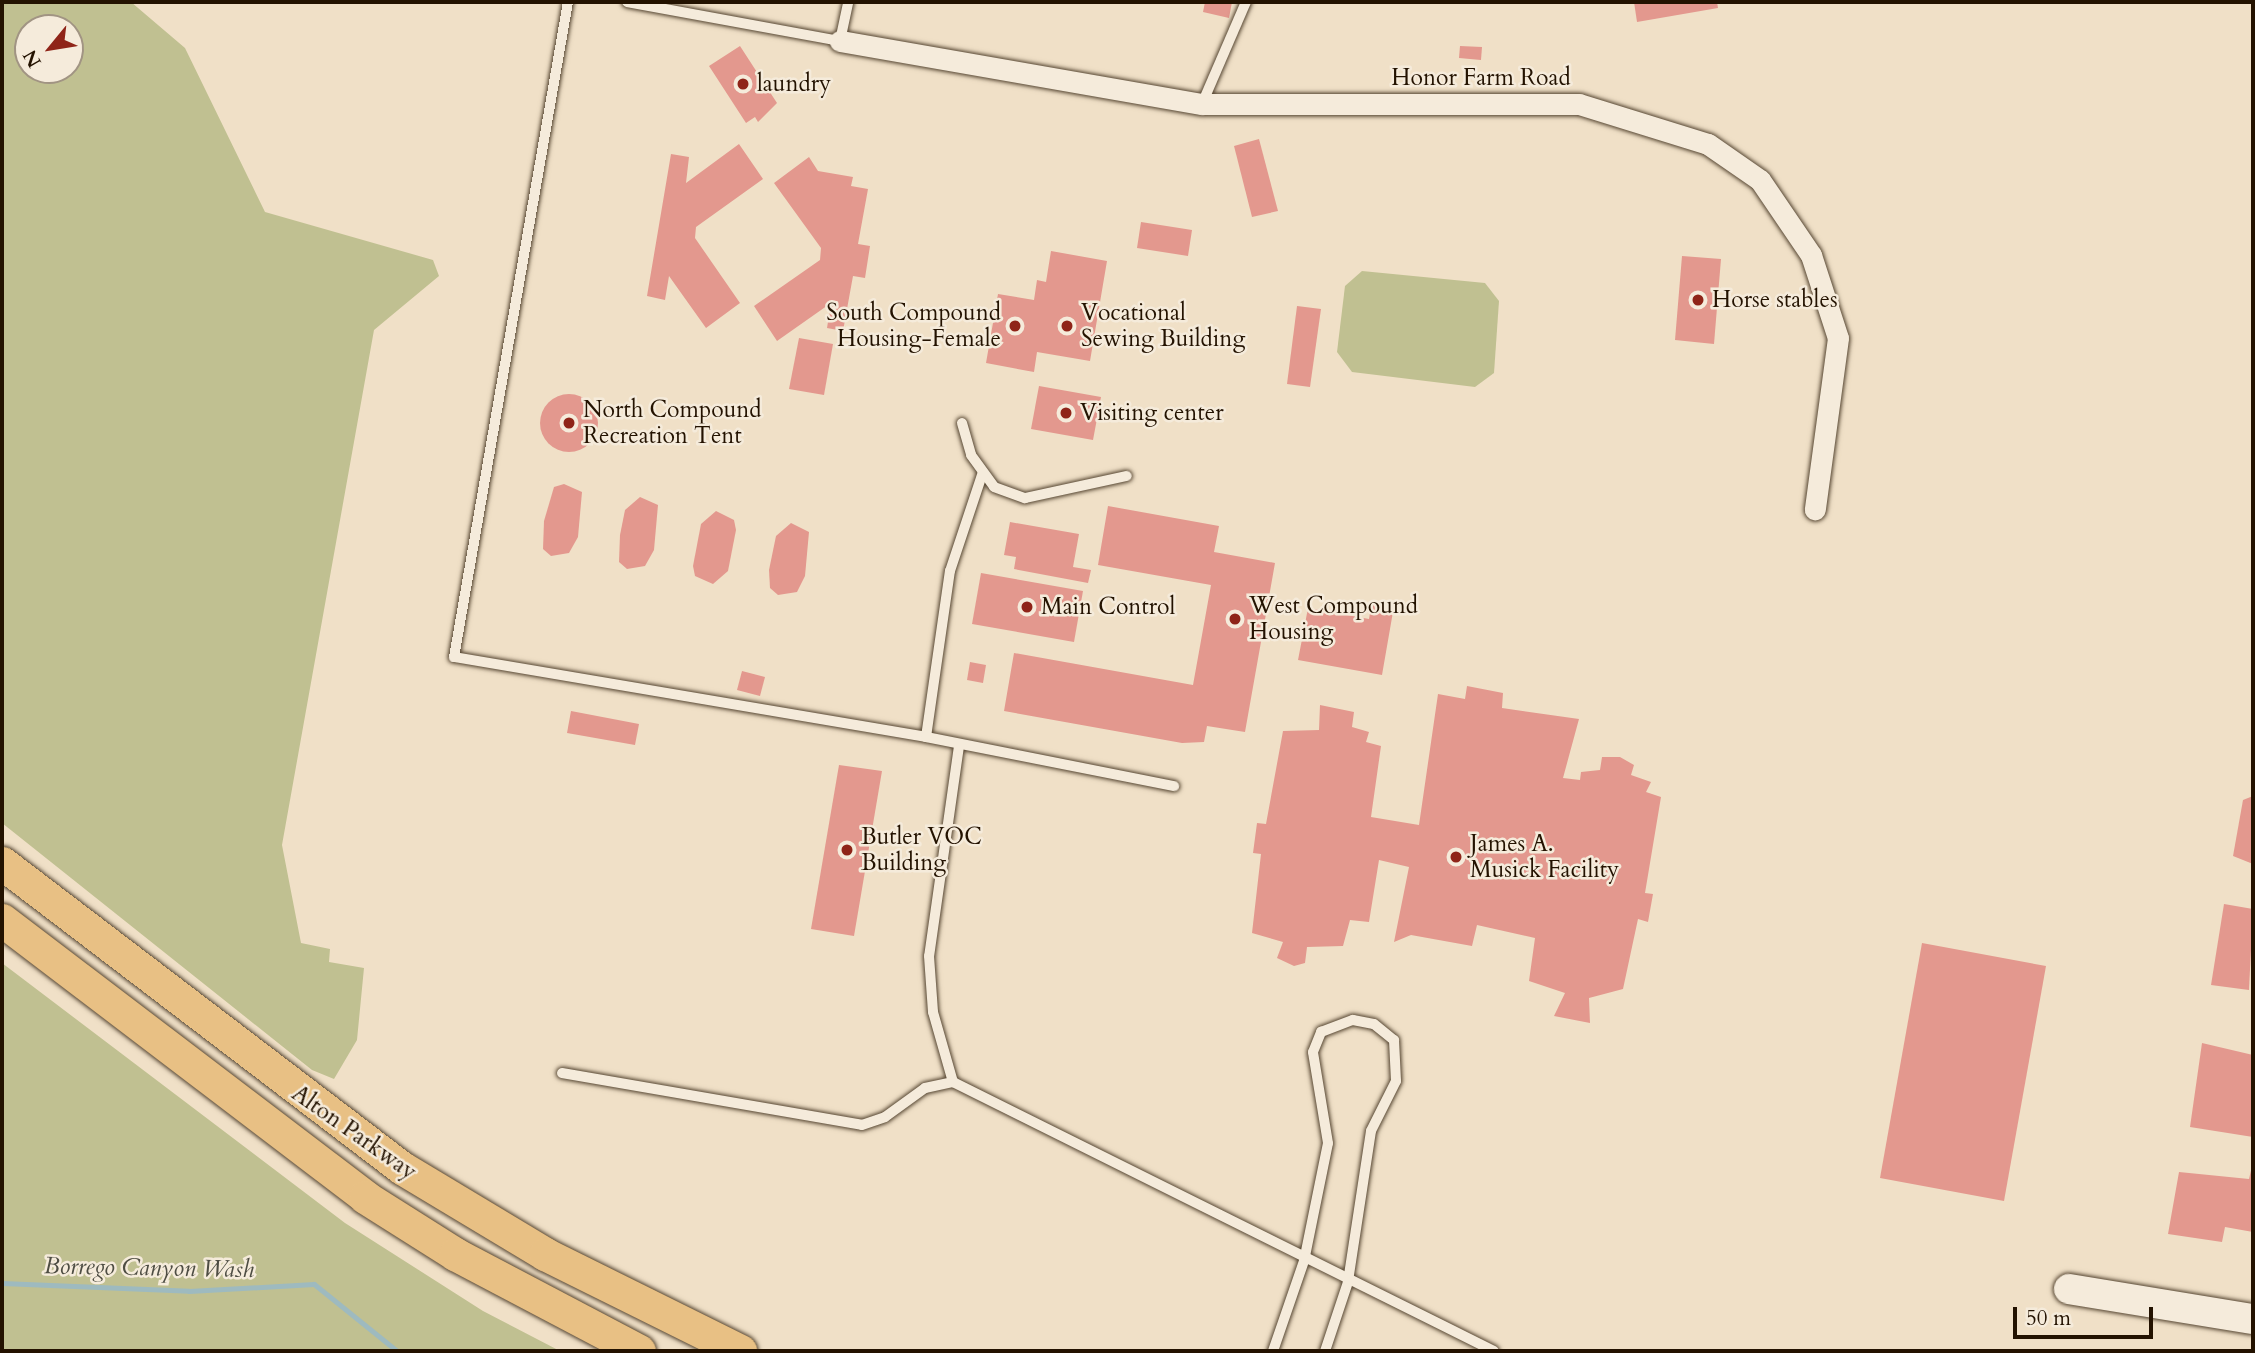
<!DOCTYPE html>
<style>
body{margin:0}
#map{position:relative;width:2255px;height:1353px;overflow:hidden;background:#f0e0c7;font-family:Cardo,serif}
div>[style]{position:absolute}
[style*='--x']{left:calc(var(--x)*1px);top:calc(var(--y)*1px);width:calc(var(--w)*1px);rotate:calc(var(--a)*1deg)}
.green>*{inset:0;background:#c0c091}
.stream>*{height:5px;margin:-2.5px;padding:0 2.5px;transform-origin:2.5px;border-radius:2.5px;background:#9ebabf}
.building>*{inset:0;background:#e3988e}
.round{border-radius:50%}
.roads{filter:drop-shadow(0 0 2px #564632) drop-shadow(0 0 2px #564632)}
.lane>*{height:10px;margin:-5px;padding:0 5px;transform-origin:5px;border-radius:5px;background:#f5ebdb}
.street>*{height:21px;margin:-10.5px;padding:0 10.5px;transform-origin:10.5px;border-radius:10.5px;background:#f5ebdb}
.secondary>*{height:30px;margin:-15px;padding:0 15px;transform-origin:15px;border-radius:15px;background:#f5ebdb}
.primary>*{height:33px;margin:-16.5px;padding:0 16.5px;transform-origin:16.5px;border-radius:16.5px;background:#e8c084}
.dots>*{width:19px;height:19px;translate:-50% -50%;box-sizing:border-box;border:4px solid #f5ebdb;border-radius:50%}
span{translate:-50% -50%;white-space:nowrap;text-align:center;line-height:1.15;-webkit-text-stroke:5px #f5ebdb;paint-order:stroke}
.street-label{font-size:23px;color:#231200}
.poi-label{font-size:23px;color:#231200}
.left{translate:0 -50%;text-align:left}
.right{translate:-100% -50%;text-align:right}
.water-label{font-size:24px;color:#4e4d43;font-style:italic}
.frame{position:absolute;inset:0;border:4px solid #231200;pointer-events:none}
.north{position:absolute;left:14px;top:14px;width:70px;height:70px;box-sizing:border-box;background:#f5ebdb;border:2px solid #a19483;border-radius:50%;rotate:240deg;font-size:19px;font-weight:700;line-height:28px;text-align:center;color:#231200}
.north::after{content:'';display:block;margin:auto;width:24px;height:32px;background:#8f2418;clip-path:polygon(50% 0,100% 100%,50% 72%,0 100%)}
.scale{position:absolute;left:2013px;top:1307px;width:140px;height:32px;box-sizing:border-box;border:4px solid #231200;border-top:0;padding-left:9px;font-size:21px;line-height:24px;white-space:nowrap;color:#231200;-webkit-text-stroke:5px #f5ebdb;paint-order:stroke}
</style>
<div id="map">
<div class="green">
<div style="clip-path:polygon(evenodd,2px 2px,131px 2px,185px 48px,265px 212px,433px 260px,439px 276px,374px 330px,282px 845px,301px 943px,330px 949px,329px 962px,364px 968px,357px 1040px,334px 1079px,312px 1070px,2px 823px,2px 2px,28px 28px,70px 28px,70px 70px,28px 70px,28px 28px)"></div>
<div style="clip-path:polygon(1362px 271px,1485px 283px,1499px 301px,1494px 373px,1475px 387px,1352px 372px,1337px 352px,1345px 286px)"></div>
<div style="clip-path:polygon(2px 963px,345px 1223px,483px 1311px,560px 1351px,2px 1351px)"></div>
</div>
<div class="stream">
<div style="--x:2;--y:1283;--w:187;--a:2.4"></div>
<div style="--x:189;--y:1291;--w:125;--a:-3.2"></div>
<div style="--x:314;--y:1284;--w:107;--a:38.9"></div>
</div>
<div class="building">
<div style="clip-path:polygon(1205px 2px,1232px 2px,1229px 18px,1203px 12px)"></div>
<div style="clip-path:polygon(1634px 2px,1717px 2px,1718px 8px,1637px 22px)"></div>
<div style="clip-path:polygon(740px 46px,777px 103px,758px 122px,755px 117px,746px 123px,709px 66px)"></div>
<div style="clip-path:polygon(1460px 46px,1482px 47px,1481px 60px,1459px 58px)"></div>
<div style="clip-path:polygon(1259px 139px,1278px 211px,1252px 217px,1234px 146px)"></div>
<div style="clip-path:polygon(739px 144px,763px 179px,696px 227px,695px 238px,740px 303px,706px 328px,669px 276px,665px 300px,647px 296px,671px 154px,689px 157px,686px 183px)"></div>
<div style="clip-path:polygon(809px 157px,818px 171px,853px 177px,851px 186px,868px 189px,858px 244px,870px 246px,865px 278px,853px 276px,843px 331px,827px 328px,831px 303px,777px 341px,754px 306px,820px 260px,821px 248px,774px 183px)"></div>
<div style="clip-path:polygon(1141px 222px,1192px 230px,1188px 256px,1137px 248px)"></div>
<div style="clip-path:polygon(1051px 251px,1107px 261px,1090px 361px,1037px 352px,1034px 372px,986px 363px,998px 294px,1034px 300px,1037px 280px,1046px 282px)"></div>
<div style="clip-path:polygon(1682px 256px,1721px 259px,1714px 344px,1675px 340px)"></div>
<div style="clip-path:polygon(1297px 306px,1321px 309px,1310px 387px,1287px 384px)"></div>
<div style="clip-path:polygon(799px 338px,833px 344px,824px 395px,789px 389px)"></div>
<div style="clip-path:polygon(1039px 386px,1101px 397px,1093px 440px,1031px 429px)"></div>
<div class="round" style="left:540px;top:394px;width:58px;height:58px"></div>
<div style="clip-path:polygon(564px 484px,582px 492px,578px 537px,569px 553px,551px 556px,543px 549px,544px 521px,554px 487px)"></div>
<div style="clip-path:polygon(640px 497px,658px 505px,654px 550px,645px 566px,627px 569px,619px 562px,620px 535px,625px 510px)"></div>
<div style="clip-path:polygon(1108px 506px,1219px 526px,1214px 552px,1275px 563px,1245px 732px,1207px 726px,1204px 742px,1182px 743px,1004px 711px,1014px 653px,1193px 685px,1211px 585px,1098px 565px)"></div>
<div style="clip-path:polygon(716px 511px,734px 520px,736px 530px,728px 571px,713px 584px,695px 576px,693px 566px,701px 524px)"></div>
<div style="clip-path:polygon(1010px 522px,1079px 534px,1073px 567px,1091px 570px,1088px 583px,1014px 569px,1016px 557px,1004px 555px)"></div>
<div style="clip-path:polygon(791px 523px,809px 532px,805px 576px,797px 592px,778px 595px,770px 588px,769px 570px,776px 536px)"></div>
<div style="clip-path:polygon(981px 573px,1083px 591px,1074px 642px,972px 624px)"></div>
<div style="clip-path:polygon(1372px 601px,1394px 606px,1382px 675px,1298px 660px,1308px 608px,1369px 619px)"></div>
<div style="clip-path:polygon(970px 662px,986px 665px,983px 683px,967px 680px)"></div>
<div style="clip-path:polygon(742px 671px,765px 677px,760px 696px,737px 690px)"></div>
<div style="clip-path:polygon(1467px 686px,1503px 693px,1502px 708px,1579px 719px,1563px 778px,1580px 780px,1581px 772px,1600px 770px,1602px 757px,1620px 757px,1634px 765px,1631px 775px,1651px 782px,1646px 792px,1661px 797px,1645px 893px,1653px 894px,1648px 922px,1638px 919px,1623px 989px,1589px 998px,1590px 1023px,1554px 1016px,1565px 993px,1529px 981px,1535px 938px,1477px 925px,1472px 946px,1411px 935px,1394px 942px,1409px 867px,1379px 860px,1369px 922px,1350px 920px,1343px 946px,1307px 947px,1305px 963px,1294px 966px,1277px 958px,1283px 942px,1252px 933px,1261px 854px,1253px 853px,1257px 823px,1266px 824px,1283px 731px,1319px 730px,1320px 705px,1354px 712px,1352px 727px,1369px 732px,1366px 742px,1381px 746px,1371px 817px,1419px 825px,1438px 694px,1465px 699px)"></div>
<div style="clip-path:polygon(571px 711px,639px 724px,635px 745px,567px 733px)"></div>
<div style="clip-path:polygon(839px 765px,882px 771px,854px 936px,811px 929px)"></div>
<div style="clip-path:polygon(2253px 796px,2253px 864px,2233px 856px,2243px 800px)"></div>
<div style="clip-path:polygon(2224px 904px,2253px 909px,2249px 990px,2211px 985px)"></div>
<div style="clip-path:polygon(1922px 943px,2046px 966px,2004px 1201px,1880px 1178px)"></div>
<div style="clip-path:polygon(2202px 1043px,2253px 1055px,2253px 1137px,2190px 1127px)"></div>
<div style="clip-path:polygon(2253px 1162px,2253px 1232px,2225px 1227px,2222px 1242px,2168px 1234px,2179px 1172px,2249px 1179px)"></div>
</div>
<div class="roads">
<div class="lane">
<div style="--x:568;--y:2;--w:665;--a:99.87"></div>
<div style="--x:454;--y:657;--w:479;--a:9.6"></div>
<div style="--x:926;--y:737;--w:168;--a:-81.8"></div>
<div style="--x:950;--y:571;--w:104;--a:-71.6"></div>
<div style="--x:627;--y:2;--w:217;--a:10.4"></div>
<div style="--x:840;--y:41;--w:40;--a:-78"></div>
<div style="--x:1202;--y:104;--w:111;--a:-66.7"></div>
<div style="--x:962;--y:423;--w:33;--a:74"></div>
<div style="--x:971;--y:455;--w:39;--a:54"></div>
<div style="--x:994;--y:487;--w:33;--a:20"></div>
<div style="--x:1025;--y:498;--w:104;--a:-12.2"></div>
<div style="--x:926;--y:737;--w:253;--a:11.2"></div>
<div style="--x:959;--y:746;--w:212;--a:98.1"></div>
<div style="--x:929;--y:956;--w:56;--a:85.9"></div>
<div style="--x:933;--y:1012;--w:73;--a:74.1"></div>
<div style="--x:953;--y:1082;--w:604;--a:26.44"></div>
<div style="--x:562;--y:1073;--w:304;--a:9.8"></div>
<div style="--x:862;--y:1125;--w:24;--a:-19"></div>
<div style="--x:885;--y:1117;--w:49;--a:-35.9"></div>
<div style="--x:925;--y:1088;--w:29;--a:-12"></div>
<div style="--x:1273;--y:1351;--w:95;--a:-71"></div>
<div style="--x:1304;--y:1261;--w:120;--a:-78.5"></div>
<div style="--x:1328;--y:1143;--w:92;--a:-99.4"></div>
<div style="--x:1313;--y:1052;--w:22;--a:-68"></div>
<div style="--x:1321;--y:1032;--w:34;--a:-21"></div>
<div style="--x:1353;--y:1020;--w:21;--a:11"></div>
<div style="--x:1374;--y:1024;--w:26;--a:39"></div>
<div style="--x:1394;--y:1040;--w:41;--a:87.2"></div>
<div style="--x:1396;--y:1081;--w:56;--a:116.6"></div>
<div style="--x:1371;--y:1131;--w:153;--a:98.7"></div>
<div style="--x:1348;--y:1282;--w:73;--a:108.4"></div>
</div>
<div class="street">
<div style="--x:840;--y:41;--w:367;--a:9.9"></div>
<div style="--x:1202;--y:104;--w:377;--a:0"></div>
<div style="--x:1579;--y:104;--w:135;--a:17.2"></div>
<div style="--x:1708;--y:144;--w:63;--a:34.7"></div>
<div style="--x:1760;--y:180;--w:91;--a:55.8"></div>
<div style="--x:1811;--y:255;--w:87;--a:72"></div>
<div style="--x:1838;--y:338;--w:173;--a:97.7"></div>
</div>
<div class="secondary">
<div style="--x:2069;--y:1289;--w:186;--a:9.3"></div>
</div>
<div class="primary">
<div style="--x:2;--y:863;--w:503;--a:37.33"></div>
<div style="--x:402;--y:1168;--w:167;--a:31"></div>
<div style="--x:545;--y:1254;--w:218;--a:26.4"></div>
<div style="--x:2;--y:920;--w:457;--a:37.3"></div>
<div style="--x:365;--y:1197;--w:107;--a:32.3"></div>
<div style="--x:455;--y:1254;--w:208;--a:27.8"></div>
</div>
</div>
<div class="dots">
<div style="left:743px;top:84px;background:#8f2418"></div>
<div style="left:1698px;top:300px;background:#8f2418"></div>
<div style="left:1015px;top:326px;background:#8f2418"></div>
<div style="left:1067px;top:326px;background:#8f2418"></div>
<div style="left:1066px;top:413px;background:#8f2418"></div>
<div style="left:569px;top:423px;background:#8f2418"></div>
<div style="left:1027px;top:607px;background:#8f2418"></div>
<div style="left:1235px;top:619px;background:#8f2418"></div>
<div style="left:847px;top:850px;background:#8f2418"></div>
<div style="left:1456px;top:857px;background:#8f2418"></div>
</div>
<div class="street-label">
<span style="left:1481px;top:78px">Honor Farm Road</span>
<span style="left:354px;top:1133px;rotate:35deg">Alton Parkway</span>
</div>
<div class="poi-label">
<span class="left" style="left:757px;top:84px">laundry</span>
<span class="left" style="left:1712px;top:300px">Horse stables</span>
<span class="right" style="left:1001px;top:326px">South Compound<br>Housing-Female</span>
<span class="left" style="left:1081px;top:326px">Vocational<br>Sewing Building</span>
<span class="left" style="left:583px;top:423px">North Compound<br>Recreation Tent</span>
<span class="left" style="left:1080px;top:413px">Visiting center</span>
<span class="left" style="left:1249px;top:619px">West Compound<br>Housing</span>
<span class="left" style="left:1041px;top:607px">Main Control</span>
<span class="left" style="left:861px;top:850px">Butler VOC<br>Building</span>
<span class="left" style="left:1470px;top:857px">James A.<br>Musick Facility</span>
</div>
<div class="water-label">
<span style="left:149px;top:1268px;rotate:1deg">Borrego Canyon Wash</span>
</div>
<div class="frame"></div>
<div class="north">N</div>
<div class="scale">50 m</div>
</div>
